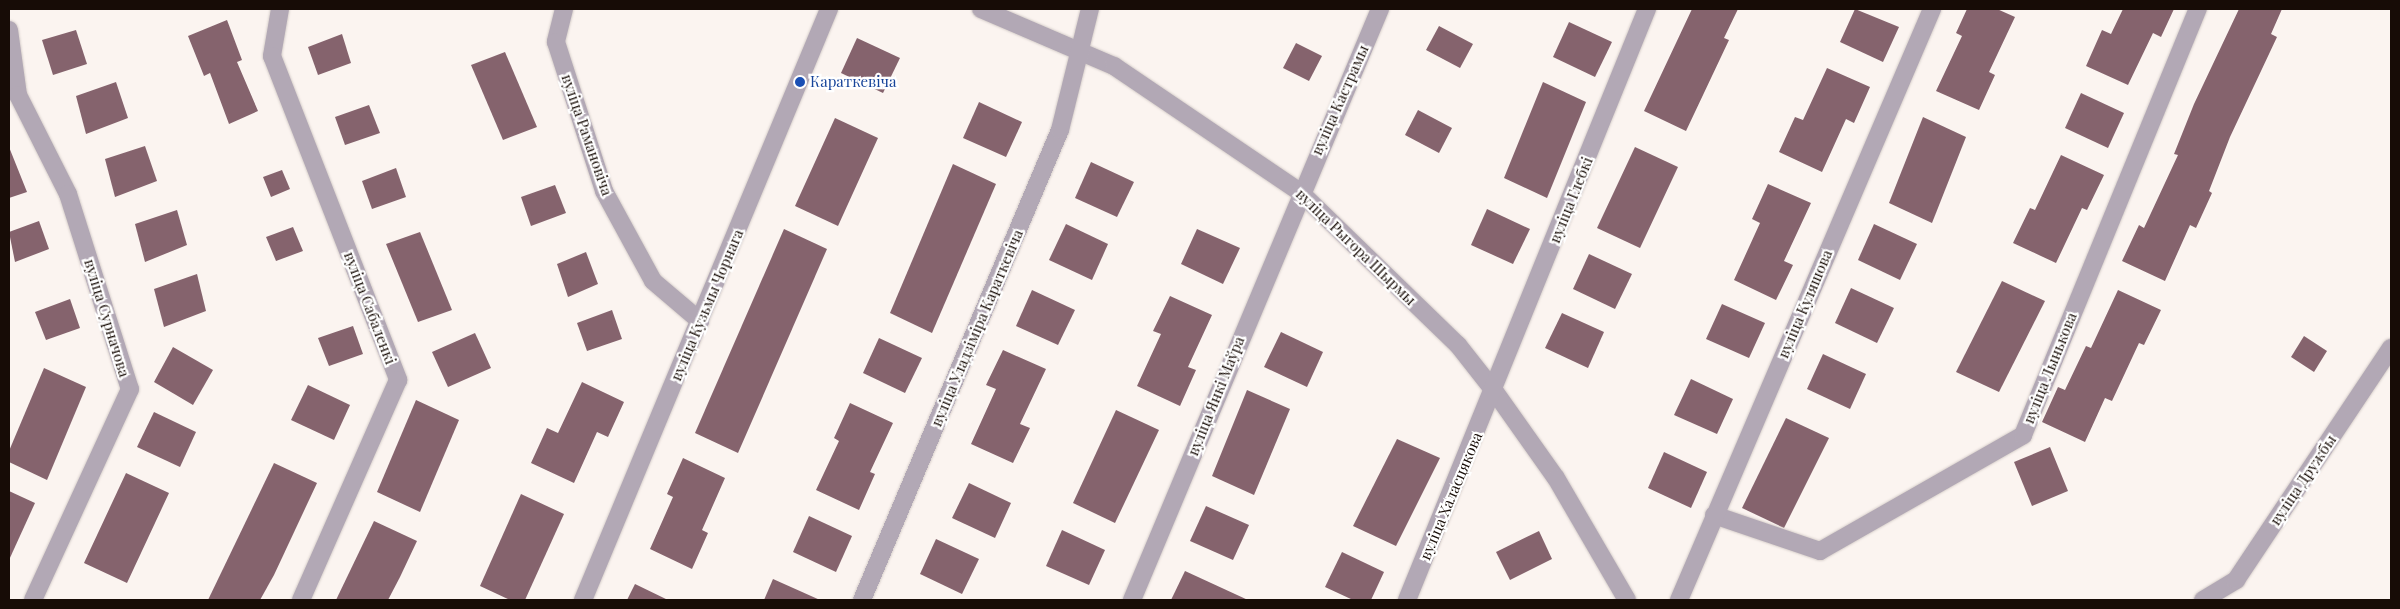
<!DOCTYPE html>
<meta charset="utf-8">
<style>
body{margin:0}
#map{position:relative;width:2400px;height:609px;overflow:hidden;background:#fbf4f0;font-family:"Playfair Display",serif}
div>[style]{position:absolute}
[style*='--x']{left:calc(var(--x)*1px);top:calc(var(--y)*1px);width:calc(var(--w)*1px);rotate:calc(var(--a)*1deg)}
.building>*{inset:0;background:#85636d}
.roads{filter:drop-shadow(0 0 1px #d7cfcb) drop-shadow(0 0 1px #d7cfcb)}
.minor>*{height:18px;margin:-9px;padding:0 9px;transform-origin:9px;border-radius:9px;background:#b2a8b5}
.dots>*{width:14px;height:14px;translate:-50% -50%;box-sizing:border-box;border:2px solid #fff;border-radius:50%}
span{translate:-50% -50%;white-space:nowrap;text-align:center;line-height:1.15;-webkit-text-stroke:4.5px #fff;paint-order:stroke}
.transit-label{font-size:15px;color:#164399}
.left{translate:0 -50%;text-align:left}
.street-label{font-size:15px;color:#170c06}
.frame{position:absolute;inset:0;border:10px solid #170c06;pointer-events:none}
</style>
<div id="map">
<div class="building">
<div style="clip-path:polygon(1692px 9px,1738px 9px,1724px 38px,1729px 40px,1686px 131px,1644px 111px)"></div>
<div style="clip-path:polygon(1855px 9px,1899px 27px,1883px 62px,1840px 42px)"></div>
<div style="clip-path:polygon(1967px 9px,1997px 9px,2015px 17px,1989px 72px,1995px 75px,1979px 110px,1936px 91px,1962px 36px,1956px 33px)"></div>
<div style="clip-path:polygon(2123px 9px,2174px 9px,2161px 37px,2153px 33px,2128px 85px,2086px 66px,2102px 30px,2111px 34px)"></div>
<div style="clip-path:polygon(2239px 9px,2282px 9px,2271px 34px,2277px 37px,2230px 137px,2209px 191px,2212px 193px,2196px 228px,2190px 225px,2165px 281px,2122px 261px,2139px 225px,2144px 228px,2178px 155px,2174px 154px,2194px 104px)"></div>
<div style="clip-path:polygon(227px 20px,242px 60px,237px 62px,258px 111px,229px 124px,210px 73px,204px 76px,188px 36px)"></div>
<div style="clip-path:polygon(1569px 22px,1612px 42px,1595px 77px,1553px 57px)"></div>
<div style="clip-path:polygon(1439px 26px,1473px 44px,1460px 68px,1426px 50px)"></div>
<div style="clip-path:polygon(76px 30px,87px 64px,53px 75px,42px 40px)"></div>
<div style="clip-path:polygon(342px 34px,351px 63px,318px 75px,308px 47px)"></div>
<div style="clip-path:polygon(857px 38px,900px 58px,883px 93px,841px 73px)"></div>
<div style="clip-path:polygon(1296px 43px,1322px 56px,1309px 81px,1283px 68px)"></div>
<div style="clip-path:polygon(505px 52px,537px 127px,503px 140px,471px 65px)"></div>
<div style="clip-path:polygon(1827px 68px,1870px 87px,1854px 123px,1846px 119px,1822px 172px,1779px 152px,1795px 117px,1803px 120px)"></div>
<div style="clip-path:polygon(116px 82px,128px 118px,86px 134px,76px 96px)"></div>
<div style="clip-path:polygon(1543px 82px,1586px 102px,1547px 198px,1504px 178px)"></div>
<div style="clip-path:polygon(2081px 93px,2124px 113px,2108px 148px,2065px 128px)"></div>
<div style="clip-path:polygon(979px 102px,1022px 122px,1006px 157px,963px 138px)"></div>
<div style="clip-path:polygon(369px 105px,380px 133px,345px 145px,335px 117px)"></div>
<div style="clip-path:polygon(1418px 110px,1452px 128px,1439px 153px,1405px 135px)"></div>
<div style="clip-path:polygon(1923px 117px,1966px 137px,1932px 223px,1889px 203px)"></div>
<div style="clip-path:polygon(835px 118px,878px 138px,838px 226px,795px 206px)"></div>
<div style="clip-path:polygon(145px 146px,157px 181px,115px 197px,105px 159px)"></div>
<div style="clip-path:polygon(9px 147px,27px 192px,9px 198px)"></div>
<div style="clip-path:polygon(1635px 147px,1678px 167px,1640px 248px,1597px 228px)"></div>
<div style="clip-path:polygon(2061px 155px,2104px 175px,2087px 210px,2082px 208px,2056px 263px,2013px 243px,2030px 208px,2035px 210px)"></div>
<div style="clip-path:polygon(1091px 162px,1134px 182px,1117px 217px,1075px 198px)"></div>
<div style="clip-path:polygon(953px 164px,996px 184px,932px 333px,890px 313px)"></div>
<div style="clip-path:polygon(396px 168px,406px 197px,372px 209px,362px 181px)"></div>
<div style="clip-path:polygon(282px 170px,290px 189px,271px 197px,263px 177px)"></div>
<div style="clip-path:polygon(1768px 184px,1811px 203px,1784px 261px,1793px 265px,1776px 300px,1734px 280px,1760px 223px,1752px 219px)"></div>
<div style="clip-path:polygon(555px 185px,566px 213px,531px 226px,521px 197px)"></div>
<div style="clip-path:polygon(1487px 209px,1530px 229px,1513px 264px,1471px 245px)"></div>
<div style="clip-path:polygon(177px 210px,187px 245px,145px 262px,135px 224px)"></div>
<div style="clip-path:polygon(39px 221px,49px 249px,15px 262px,9px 232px)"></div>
<div style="clip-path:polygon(1066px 224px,1108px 244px,1092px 280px,1049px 260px)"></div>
<div style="clip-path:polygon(1874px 224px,1917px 244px,1900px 280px,1858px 260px)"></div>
<div style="clip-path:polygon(293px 227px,303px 251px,276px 261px,266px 237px)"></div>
<div style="clip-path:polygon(784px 229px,827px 249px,738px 453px,695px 433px)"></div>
<div style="clip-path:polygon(1197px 229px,1240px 248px,1223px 284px,1181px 264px)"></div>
<div style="clip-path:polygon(420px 232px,452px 310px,418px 322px,386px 244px)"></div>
<div style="clip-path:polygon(586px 252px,598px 284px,568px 297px,557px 264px)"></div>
<div style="clip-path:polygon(1589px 254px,1632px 274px,1615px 309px,1573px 289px)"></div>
<div style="clip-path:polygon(197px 274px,206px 311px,164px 327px,154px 289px)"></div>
<div style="clip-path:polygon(2002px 281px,2045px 301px,1999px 392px,1956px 372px)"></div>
<div style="clip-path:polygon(1851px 288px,1894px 308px,1877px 343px,1835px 323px)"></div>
<div style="clip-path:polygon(1032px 290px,1075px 310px,1058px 345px,1016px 326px)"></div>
<div style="clip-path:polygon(2118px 290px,2161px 310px,2144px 345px,2139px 343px,2112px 401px,2105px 398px,2085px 442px,2042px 422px,2058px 387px,2065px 390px,2086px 346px,2091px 348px)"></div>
<div style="clip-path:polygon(1170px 296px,1212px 315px,1188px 367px,1196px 370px,1180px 406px,1137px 386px,1161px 334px,1153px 331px)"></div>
<div style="clip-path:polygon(70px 299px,80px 328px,46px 340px,35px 312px)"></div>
<div style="clip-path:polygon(1722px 304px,1765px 323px,1749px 358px,1706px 339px)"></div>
<div style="clip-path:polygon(612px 310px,622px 339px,587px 351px,577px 323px)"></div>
<div style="clip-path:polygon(1562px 313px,1604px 332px,1588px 368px,1545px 348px)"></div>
<div style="clip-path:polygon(353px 326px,363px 354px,329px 366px,318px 338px)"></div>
<div style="clip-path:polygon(1281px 332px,1323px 352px,1307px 387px,1264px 367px)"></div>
<div style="clip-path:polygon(475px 333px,491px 368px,448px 387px,432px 352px)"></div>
<div style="clip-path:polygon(2304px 336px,2327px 351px,2314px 372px,2291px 357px)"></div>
<div style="clip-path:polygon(879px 338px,922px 358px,905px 393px,863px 373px)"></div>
<div style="clip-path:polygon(173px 347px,213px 370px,193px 405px,154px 382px)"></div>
<div style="clip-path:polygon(1003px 350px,1046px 369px,1020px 424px,1030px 428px,1013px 463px,971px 444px,996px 389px,986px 385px)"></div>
<div style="clip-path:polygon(1823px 354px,1866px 374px,1850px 409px,1807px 389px)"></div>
<div style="clip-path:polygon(44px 368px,86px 387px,47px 480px,9px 462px,9px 451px)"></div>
<div style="clip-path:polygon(1691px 379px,1733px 399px,1717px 434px,1674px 415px)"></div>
<div style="clip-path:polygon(582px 382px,624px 402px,608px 437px,597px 432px,574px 483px,531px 463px,547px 428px,558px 433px)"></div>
<div style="clip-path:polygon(308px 385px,350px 405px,334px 440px,291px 420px)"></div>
<div style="clip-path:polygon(1247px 390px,1290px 409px,1254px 495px,1212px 476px)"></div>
<div style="clip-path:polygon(416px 400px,459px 420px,420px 512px,377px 492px)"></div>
<div style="clip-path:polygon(850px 403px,893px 423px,870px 472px,875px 474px,859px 510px,816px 490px,839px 441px,834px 438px)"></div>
<div style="clip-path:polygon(1116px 410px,1159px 430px,1115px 523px,1073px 503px)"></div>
<div style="clip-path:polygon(154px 412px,196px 432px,180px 467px,137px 447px)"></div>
<div style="clip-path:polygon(1786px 418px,1829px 438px,1784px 528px,1742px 508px)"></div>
<div style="clip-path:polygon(1397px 439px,1440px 458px,1396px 546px,1353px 526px)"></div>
<div style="clip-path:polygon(2050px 447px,2068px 491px,2032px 506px,2014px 462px)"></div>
<div style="clip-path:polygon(1664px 452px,1707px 472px,1691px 508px,1648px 488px)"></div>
<div style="clip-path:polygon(683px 458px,725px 478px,702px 530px,708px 533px,692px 569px,650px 549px,673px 497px,667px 494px)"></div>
<div style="clip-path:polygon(274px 463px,317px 483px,274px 575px,260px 600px,208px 600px)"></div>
<div style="clip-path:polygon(126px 473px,169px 493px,127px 583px,84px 563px)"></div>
<div style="clip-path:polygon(969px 483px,1011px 503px,995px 538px,952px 518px)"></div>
<div style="clip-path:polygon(9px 491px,35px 503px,9px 560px)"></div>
<div style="clip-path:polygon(521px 494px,564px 514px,525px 600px,510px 600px,480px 586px)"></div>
<div style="clip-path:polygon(1206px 506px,1249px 525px,1233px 560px,1190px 541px)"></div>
<div style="clip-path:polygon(809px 516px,852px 536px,836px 572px,793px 552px)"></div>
<div style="clip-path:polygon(374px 521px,417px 541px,400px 577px,388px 600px,336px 600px)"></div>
<div style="clip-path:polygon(1062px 530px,1105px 550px,1089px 585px,1046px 566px)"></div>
<div style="clip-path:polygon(1539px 531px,1552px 559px,1510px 580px,1496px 552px)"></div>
<div style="clip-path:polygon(936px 539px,979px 559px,962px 594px,920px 574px)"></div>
<div style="clip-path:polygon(1342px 552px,1384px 572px,1371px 600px,1353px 600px,1325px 587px)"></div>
<div style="clip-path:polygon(1185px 571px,1248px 600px,1171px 600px)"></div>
<div style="clip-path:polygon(773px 579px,820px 600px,764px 600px)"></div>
<div style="clip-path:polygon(635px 584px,668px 600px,627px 600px)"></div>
</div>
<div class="roads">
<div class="minor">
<div style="--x:280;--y:9;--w:48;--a:99.7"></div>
<div style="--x:272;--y:56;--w:348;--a:68.7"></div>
<div style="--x:398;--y:380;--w:240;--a:113.8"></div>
<div style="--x:564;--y:9;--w:34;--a:104"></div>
<div style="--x:556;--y:42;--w:157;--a:72.1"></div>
<div style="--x:604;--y:191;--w:102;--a:61.4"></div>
<div style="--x:653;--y:281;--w:62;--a:40.4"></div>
<div style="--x:981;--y:9;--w:145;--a:23.2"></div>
<div style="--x:1114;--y:66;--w:225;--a:34.1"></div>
<div style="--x:1300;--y:192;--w:220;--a:44.1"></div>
<div style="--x:1458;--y:345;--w:60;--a:51.8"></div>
<div style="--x:1495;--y:392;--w:105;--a:54.7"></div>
<div style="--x:1556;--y:478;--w:141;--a:59.8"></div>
<div style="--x:9;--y:30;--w:66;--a:82.1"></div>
<div style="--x:18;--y:95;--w:111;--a:63.2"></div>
<div style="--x:68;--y:194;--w:205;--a:72.4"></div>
<div style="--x:130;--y:389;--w:232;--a:114.7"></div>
<div style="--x:1714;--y:515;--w:112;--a:18.8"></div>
<div style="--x:1820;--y:551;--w:234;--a:-29.7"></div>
<div style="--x:2023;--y:435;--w:461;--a:-67.7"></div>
<div style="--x:583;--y:600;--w:640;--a:-67.4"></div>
<div style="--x:862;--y:600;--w:510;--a:-67.16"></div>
<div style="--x:1060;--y:130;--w:125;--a:-76.1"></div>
<div style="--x:1132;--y:600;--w:641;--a:-67.24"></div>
<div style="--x:1407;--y:600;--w:638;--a:-67.9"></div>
<div style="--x:1679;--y:600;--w:643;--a:-66.82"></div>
<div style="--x:2203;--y:600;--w:39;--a:-31"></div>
<div style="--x:2236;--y:580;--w:279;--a:-56.3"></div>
</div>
</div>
<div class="dots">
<div style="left:800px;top:82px;background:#1a4fb4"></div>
</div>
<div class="transit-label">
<span class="left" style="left:810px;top:82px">Караткевіча</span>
</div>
<div class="street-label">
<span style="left:1340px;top:100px;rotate:-66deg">вуліца Кастрамы</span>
<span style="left:587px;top:135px;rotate:71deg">вуліца Рамановіча</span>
<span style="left:1571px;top:200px;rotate:-68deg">вуліца Глебкі</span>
<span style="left:1356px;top:247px;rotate:44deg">вуліца Рыгора Шырмы</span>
<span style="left:1805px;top:304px;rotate:-67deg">вуліца Куляшова</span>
<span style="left:707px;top:305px;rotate:-67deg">вуліца Кузьмы Чорнага</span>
<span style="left:370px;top:308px;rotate:69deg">вуліца Сабаленкі</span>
<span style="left:107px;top:318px;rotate:73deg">вуліца Сурначова</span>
<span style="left:977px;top:328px;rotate:-67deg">вуліца Уладзіміра Караткевіча</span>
<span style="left:2050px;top:368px;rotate:-68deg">вуліца Лынькова</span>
<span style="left:1216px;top:396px;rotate:-68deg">вуліца Янкі Маўра</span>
<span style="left:2303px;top:480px;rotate:-56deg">вуліца Дружбы</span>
<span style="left:1451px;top:496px;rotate:-67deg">вуліца Халасцякова</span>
</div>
<div class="frame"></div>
</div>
